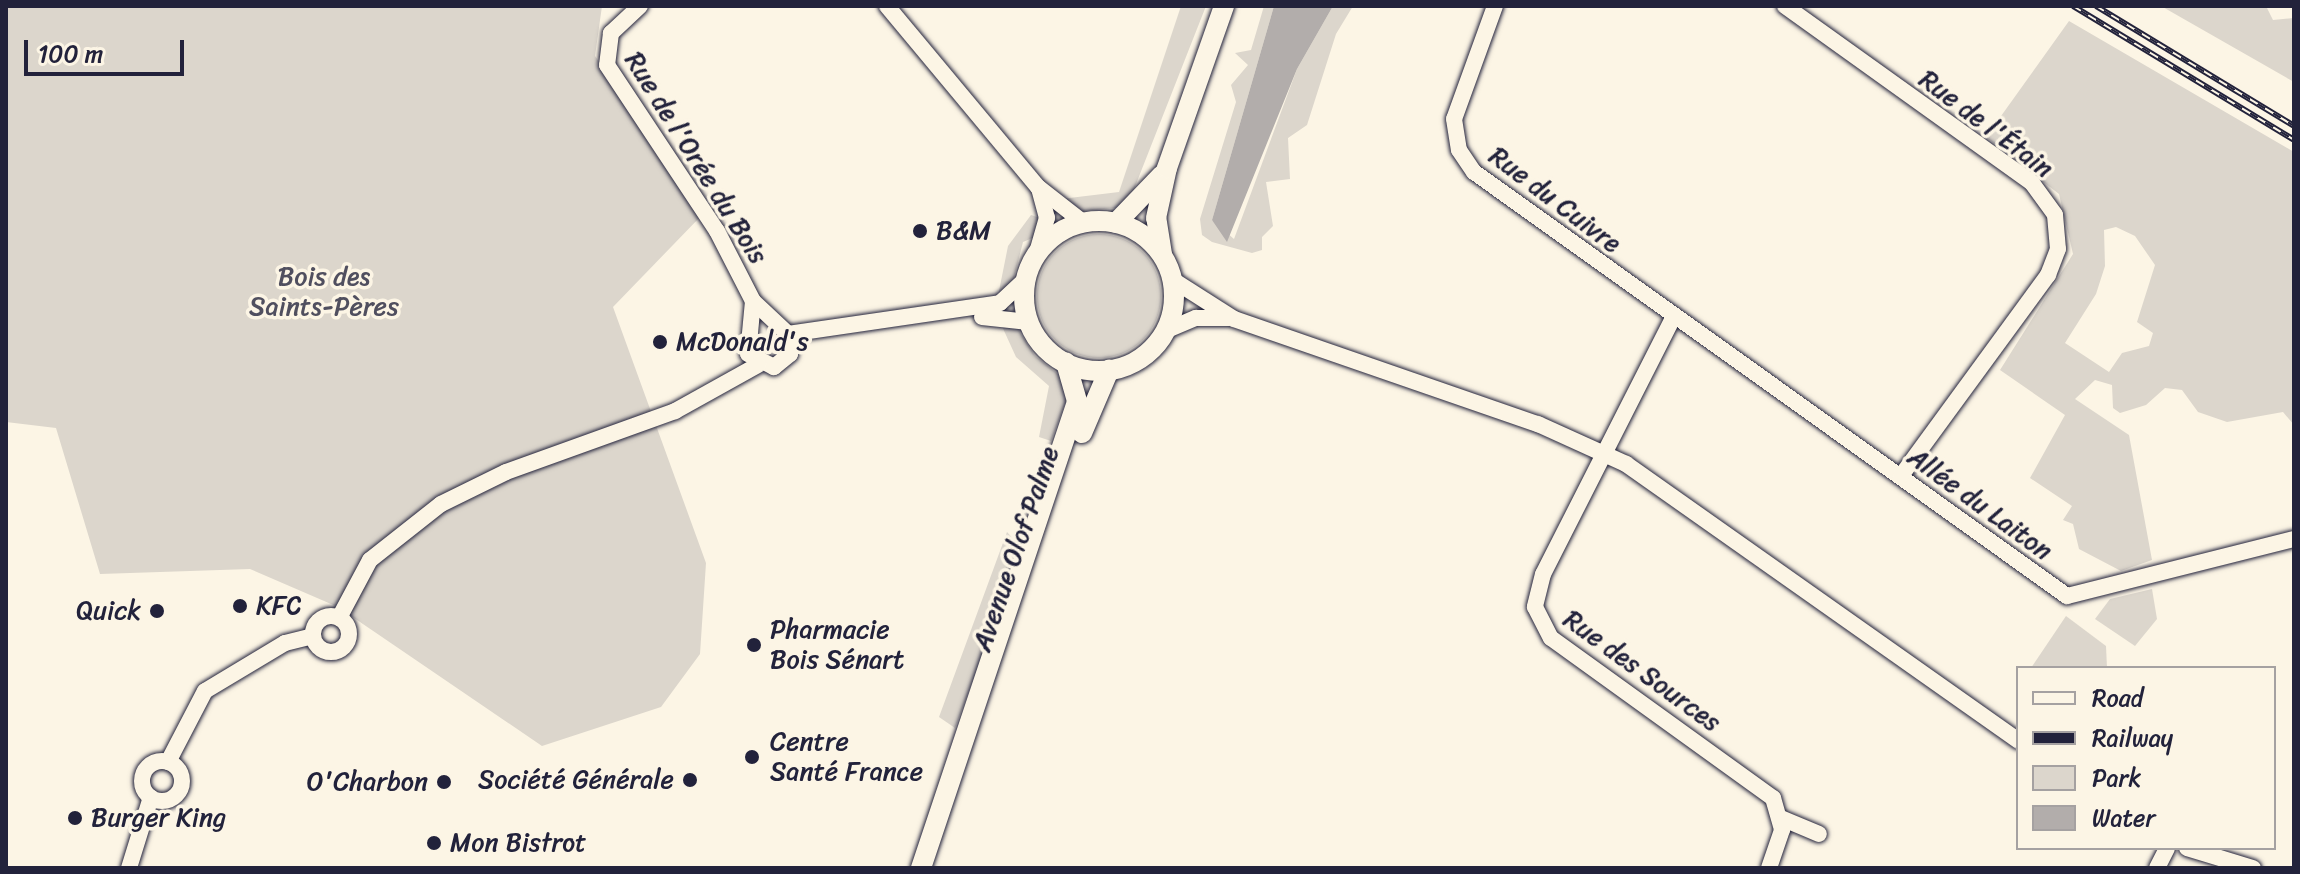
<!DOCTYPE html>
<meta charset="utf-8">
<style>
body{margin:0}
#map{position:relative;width:2300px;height:874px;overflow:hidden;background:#fcf5e5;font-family:Sriracha,sans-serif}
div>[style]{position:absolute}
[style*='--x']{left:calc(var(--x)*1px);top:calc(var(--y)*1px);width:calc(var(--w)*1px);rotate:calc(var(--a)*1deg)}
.green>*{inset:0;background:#dcd6cc}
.round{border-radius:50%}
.water>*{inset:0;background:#b2adab}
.roads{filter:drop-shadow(0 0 2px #22223b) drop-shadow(0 0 2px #22223b)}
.minor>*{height:16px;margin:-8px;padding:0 8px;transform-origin:8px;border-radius:8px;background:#fcf5e5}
.minor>.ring{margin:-8px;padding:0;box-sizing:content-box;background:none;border:16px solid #fcf5e5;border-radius:50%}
.major>*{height:20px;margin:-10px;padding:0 10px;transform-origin:10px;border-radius:10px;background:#fcf5e5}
.major>.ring{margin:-10px;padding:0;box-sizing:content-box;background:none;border:20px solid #fcf5e5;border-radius:50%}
.rail>*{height:6px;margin-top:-3px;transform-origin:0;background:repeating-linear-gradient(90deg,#fcf5e5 0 9px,#22223b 0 18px);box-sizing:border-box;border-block:2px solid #22223b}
.dots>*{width:22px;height:22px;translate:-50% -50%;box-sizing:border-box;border:4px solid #fcf5e5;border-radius:50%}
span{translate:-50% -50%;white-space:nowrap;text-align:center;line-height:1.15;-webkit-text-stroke:7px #fcf5e5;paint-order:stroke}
.street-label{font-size:26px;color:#22223b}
.poi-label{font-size:26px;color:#22223b}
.left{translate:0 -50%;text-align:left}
.right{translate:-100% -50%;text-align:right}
.park-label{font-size:26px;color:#504f5f}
.frame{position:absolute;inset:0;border:8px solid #22223b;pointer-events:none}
.legend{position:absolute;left:2016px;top:666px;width:260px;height:184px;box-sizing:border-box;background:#fcf5e5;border:2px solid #a5a1a1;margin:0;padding:10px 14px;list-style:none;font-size:24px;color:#22223b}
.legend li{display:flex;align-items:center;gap:16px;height:40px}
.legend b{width:40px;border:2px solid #a5a1a1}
.scale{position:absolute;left:24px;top:40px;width:160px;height:36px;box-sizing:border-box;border:4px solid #22223b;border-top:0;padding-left:10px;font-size:24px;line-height:28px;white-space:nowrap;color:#22223b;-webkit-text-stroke:6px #fcf5e5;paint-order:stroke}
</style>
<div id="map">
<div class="green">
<div style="clip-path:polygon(6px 6px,602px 6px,595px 56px,702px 215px,613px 307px,706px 563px,700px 654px,661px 707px,542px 746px,338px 607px,250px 569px,100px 574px,56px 428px,6px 422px)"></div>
<div style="clip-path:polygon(1181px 6px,1206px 6px,1127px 207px,1071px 212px,1061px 199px,1119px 192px)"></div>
<div style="clip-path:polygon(1264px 6px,1274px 6px,1212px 220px,1234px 239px,1297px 69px,1333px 6px,1353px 6px,1336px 34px,1307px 125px,1288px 138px,1290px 179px,1266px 182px,1273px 226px,1262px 237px,1262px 250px,1252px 253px,1212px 242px,1202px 235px,1200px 219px,1236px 102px,1231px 85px,1248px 65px,1235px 53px,1251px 50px)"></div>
<div style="clip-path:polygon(2161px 6px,2266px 6px,2273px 20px,2294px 18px,2294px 82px)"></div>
<div style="clip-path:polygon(evenodd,2069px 21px,2294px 152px,2294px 425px,2283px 412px,2227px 422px,2198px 412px,2182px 390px,2165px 388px,2146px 405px,2120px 413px,2113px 408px,2112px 385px,2095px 380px,2075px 399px,2129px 435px,2152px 560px,2121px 571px,2079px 549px,2073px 524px,2063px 520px,2072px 506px,2030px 478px,2065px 415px,2000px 370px,2073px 254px,2059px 194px,1986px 137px,2069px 21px,2116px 227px,2135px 236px,2155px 265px,2137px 322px,2153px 333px,2149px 346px,2122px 353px,2109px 372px,2065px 343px,2096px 294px,2105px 266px,2104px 230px,2116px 227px)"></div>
<div style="clip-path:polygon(1031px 215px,1040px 218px,1037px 236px,1023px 242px,1011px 289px,997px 301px,1008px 246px)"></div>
<div class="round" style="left:1037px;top:234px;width:124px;height:124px"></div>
<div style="clip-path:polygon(1000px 322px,1014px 323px,1035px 356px,1072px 385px,1051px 441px,1039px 437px,1049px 386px,1016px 357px)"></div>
<div style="clip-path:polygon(1007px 532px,1016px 542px,1004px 577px,1007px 590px,955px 728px,939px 717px)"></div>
<div style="clip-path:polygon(2152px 589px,2157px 619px,2135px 646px,2095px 619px,2110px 599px)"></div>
<div style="clip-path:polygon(2066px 616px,2106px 646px,2107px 668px,2031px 668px)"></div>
</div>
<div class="water">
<div style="clip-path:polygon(1274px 6px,1333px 6px,1297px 69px,1227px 242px,1212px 220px)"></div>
</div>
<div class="roads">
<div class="minor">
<div style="--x:640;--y:6;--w:40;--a:137"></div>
<div style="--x:611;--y:33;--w:32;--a:97"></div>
<div style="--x:607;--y:65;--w:199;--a:56.5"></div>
<div style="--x:717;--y:231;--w:79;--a:62.8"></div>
<div style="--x:753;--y:301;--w:48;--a:43.3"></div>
<div style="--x:788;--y:334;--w:20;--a:84"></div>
<div style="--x:790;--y:354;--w:21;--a:141"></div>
<div style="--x:774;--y:367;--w:29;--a:-153"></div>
<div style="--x:748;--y:354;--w:53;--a:-84.6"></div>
<div style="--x:887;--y:6;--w:236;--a:50.2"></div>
<div style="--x:1038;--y:187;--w:58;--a:38"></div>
<div style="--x:1495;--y:6;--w:120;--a:109.9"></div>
<div style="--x:1454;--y:119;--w:31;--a:81"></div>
<div style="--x:1459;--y:150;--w:27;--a:56"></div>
<div style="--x:1474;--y:172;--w:729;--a:35.57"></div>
<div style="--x:2067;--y:596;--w:234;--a:-14.1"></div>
<div style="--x:1785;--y:6;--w:304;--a:35.6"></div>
<div style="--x:2032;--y:183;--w:39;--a:54"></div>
<div style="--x:2055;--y:215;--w:34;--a:85"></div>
<div style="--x:2058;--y:249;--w:28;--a:111"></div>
<div style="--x:2048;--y:275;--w:249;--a:126.2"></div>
<div style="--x:1036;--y:256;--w:40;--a:-74"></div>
<div style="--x:1047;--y:218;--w:31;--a:-105"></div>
<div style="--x:1173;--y:280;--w:72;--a:32.6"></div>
<div style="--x:1234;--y:319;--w:322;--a:19.1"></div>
<div style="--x:1538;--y:424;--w:97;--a:24.4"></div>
<div style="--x:1626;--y:464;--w:480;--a:35.2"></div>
<div style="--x:982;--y:317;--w:47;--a:6.1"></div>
<div style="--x:1673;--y:318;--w:287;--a:116.9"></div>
<div style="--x:1543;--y:574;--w:34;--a:104"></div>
<div style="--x:1535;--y:607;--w:35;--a:63"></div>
<div style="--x:1551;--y:638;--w:274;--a:35.8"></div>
<div style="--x:1773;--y:798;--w:33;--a:74"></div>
<div style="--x:1782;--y:830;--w:40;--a:108.9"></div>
<div style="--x:1165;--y:331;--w:34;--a:-23"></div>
<div style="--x:1196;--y:318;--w:33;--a:0"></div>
<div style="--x:788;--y:334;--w:214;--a:-8.3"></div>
<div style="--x:1000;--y:303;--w:35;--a:-43"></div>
<div class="ring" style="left:313px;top:616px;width:20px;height:20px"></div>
<div style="--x:339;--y:618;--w:66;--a:-61.9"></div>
<div style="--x:370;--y:560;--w:90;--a:-38.3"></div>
<div style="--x:441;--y:504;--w:72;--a:-26.2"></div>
<div style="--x:506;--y:472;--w:180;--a:-19.8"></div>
<div style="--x:675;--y:411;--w:95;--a:-29"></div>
<div class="ring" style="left:142px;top:761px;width:24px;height:24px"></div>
<div style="--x:168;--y:762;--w:80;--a:-62.5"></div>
<div style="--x:205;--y:691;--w:93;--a:-31"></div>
<div style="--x:285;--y:643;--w:29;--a:-14"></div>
<div style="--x:1781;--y:818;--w:41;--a:22.8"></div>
<div style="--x:2187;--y:848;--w:69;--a:16.9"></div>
<div style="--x:129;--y:868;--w:74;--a:-72.8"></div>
<div style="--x:2157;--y:868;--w:22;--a:-63"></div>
</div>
<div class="major">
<div class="ring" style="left:1024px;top:221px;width:130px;height:130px"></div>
<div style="--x:1116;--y:223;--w:66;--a:-46.2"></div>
<div style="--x:1162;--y:254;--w:36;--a:-99"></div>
<div style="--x:1156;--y:218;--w:51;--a:-77.6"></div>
<div style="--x:1167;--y:168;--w:172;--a:-70.6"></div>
<div style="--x:1082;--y:433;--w:69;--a:-66.8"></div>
<div style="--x:921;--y:868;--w:492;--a:-71.5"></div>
<div style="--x:1077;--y:401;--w:40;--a:-106"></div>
</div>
</div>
<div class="rail">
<div style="--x:2073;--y:6;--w:258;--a:31.2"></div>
<div style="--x:2096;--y:6;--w:232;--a:31.2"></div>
</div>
<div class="dots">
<div style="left:920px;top:231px;background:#22223b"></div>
<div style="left:660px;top:342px;background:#22223b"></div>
<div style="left:240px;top:606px;background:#22223b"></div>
<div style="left:157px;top:611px;background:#22223b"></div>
<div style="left:754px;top:645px;background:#22223b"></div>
<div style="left:752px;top:757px;background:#22223b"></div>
<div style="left:690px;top:780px;background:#22223b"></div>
<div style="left:444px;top:782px;background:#22223b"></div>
<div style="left:75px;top:818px;background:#22223b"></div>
<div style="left:434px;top:843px;background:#22223b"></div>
</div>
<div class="street-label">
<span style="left:1986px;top:124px;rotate:37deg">Rue de l'Étain</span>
<span style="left:696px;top:158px;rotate:58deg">Rue de l'Orée du Bois</span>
<span style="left:1555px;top:200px;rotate:37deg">Rue du Cuivre</span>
<span style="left:1980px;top:504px;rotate:36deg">Allée du Laiton</span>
<span style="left:1016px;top:549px;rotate:-71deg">Avenue Olof Palme</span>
<span style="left:1642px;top:671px;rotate:36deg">Rue des Sources</span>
</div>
<div class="poi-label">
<span class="left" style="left:936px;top:231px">B&amp;M</span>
<span class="left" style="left:676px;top:342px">McDonald's</span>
<span class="left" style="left:256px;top:606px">KFC</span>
<span class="right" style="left:141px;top:611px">Quick</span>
<span class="left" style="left:770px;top:645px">Pharmacie<br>Bois Sénart</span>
<span class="left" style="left:770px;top:757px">Centre<br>Santé France</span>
<span class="right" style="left:674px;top:780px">Société Générale</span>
<span class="right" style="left:428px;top:782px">O'Charbon</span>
<span class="left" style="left:91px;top:818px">Burger King</span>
<span class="left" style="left:450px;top:843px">Mon Bistrot</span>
</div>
<div class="park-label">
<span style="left:324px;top:292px">Bois des<br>Saints-Pères</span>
</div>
<div class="frame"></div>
<ul class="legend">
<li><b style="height:10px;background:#fcf5e5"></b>Road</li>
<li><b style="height:10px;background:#22223b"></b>Railway</li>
<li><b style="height:22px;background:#dcd6cc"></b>Park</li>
<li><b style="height:22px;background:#b2adab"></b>Water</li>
</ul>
<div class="scale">100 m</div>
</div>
